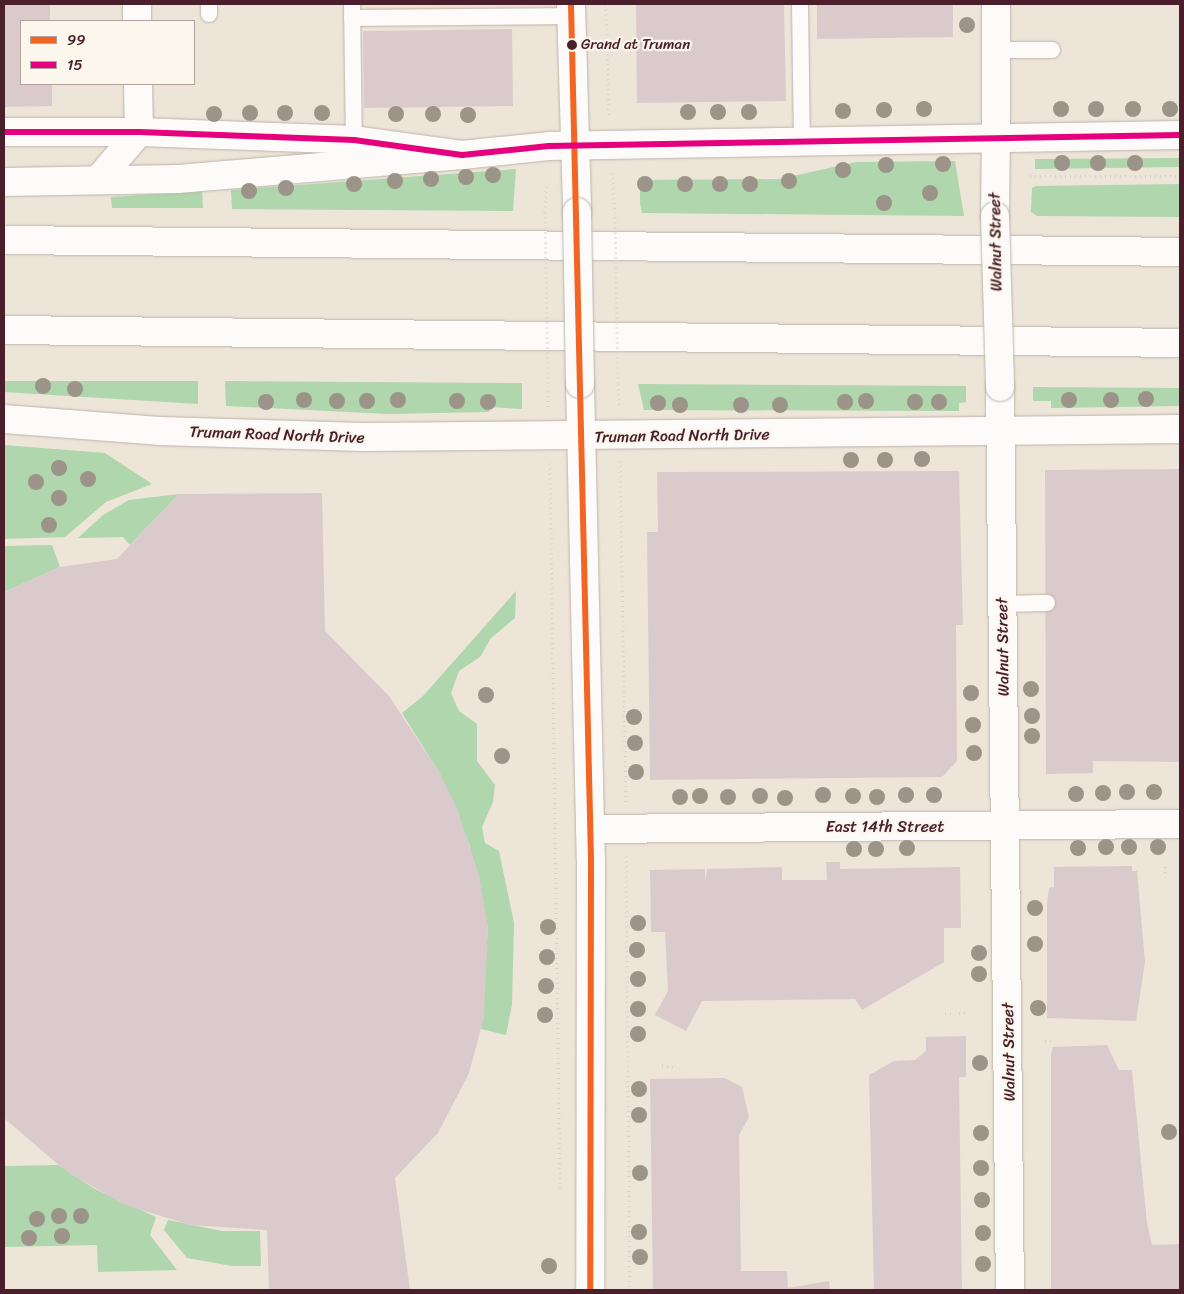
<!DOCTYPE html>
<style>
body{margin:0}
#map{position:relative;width:1184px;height:1294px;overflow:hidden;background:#ede5d7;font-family:Sriracha,sans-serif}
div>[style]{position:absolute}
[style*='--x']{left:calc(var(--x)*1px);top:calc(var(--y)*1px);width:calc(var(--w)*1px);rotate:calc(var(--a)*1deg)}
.green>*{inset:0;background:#afd6ac}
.building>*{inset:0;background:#dbcacc}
.path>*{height:3px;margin-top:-1.5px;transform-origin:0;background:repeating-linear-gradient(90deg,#d8d3d1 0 1px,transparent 0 5px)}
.roads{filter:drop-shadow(0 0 1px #bdb3ac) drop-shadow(0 0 1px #bdb3ac)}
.service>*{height:16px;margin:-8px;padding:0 8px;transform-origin:8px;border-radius:8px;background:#fcfbf9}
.minor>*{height:28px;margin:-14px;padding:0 14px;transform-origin:14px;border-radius:14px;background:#fcfbf9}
.tertiary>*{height:28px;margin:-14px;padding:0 14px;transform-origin:14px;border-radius:14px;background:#fcfbf9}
.secondary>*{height:28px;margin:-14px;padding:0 14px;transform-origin:14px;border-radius:14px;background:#fcfbf9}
.motorway>*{height:28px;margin:-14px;padding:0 14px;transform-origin:14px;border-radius:14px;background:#fcfbf9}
.path-bridge>*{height:3px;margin-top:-1.5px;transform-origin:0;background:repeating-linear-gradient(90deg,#d8d3d1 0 1px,transparent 0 5px)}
.bridges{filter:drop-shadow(0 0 1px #bdb3ac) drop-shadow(0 0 1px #bdb3ac)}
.tertiary-bridge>*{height:28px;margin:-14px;padding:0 14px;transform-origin:14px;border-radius:14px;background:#fcfbf9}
.secondary-bridge>*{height:28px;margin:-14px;padding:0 14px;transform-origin:14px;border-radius:14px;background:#fcfbf9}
.bus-1>*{height:6px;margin:-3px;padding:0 3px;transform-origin:3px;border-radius:3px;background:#f26522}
.bus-2>*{height:6px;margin:-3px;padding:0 3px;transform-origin:3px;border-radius:3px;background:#e5007d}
.trees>*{width:16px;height:16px;margin:-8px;border-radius:50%;background:#9c9488}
.dots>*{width:14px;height:14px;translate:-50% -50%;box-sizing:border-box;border:2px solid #fbf7ec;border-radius:50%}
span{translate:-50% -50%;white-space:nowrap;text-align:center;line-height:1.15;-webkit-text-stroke:4.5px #fbf7ec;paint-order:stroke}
.bus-label{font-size:15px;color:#4a1f2b}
.left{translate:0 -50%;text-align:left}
.street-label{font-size:16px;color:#4a1f2b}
.frame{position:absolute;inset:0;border:5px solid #4a1f2b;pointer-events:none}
.legend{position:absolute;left:20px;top:20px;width:175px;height:65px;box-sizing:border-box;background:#fbf7ec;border:1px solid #b4a19f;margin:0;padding:6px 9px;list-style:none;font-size:15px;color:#4a1f2b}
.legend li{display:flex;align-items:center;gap:10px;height:25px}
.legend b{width:25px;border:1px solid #b4a19f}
</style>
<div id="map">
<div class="green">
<div style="clip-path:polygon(1180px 158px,1180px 167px,1035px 169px,1035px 159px)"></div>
<div style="clip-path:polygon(955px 161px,964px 216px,642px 213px,640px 203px,640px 180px,780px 179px,856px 162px)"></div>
<div style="clip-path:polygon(516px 169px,513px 211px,232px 209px,231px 190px)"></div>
<div style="clip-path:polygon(1180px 184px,1180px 217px,1037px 216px,1031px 212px,1032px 188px,1036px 186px)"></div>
<div style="clip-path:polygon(202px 191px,203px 208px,112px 208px,111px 197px)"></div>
<div style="clip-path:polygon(4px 381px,198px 381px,198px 404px,4px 392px)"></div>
<div style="clip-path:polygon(225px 381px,522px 383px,522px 409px,490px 407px,489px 412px,389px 414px,226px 406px)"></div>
<div style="clip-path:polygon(638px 384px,966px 386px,966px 402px,959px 403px,959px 411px,644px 410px)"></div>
<div style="clip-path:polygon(1033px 387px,1180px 388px,1180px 406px,1051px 408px,1051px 401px,1033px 401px)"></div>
<div style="clip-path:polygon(4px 445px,105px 453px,152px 484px,106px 502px,65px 537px,4px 539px)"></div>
<div style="clip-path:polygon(179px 494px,130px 545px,123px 537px,78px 538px,103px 515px,129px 500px)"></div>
<div style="clip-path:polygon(52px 545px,60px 567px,4px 592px,4px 546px)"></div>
<div style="clip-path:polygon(516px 591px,515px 618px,491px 638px,480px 657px,459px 671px,451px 693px,459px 711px,477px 724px,477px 761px,495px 785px,493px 802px,482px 827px,485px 843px,499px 851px,514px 923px,512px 1005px,506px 1035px,481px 1029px,488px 927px,470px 846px,439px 772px,402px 713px,423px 696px)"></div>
<div style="clip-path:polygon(58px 1165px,95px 1189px,156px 1217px,150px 1235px,177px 1270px,98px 1272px,97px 1245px,4px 1247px,4px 1166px)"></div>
<div style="clip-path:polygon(168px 1220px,222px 1231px,260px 1231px,261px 1266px,232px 1266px,187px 1258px,164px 1230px)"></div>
</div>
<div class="building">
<div style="clip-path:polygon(4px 4px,50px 4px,50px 21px,21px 21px,21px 84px,52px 84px,52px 106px,4px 107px)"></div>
<div style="clip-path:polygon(636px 4px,784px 4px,786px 101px,637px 103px)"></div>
<div style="clip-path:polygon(817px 4px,953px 4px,953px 37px,817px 39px)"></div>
<div style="clip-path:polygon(512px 29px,513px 106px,364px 108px,363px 31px)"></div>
<div style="clip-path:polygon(1180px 469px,1180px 762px,1093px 761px,1093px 773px,1046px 774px,1045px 470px)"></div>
<div style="clip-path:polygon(959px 471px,963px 625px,956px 625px,957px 761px,942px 777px,650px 780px,647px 532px,658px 532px,657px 472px)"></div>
<div style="clip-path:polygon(322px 493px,325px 631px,389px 696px,439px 772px,457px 808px,479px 875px,488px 927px,484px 1017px,469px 1073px,438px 1133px,395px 1178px,410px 1290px,269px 1290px,267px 1230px,190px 1225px,125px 1205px,67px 1172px,4px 1118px,4px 592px,60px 567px,117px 559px,179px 494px)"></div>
<div style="clip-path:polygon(826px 862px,840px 862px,840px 869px,960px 867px,961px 928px,944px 928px,944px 962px,862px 1010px,855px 999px,702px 1001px,686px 1031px,655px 1015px,668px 991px,665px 932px,651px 932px,650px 870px,705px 869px,705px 882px,707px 869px,782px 867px,782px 880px,827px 880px)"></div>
<div style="clip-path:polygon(1132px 866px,1132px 871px,1137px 871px,1145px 962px,1136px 1021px,1047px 1018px,1047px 902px,1049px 888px,1054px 887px,1054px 867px)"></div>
<div style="clip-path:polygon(966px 1036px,966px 1077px,959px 1077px,962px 1290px,874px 1290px,869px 1075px,894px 1061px,915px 1060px,926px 1051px,926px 1037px)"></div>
<div style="clip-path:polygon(1107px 1045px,1119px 1070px,1132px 1070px,1147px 1223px,1152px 1245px,1180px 1244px,1180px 1290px,1051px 1290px,1051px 1054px,1053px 1047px)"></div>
<div style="clip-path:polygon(650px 1079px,725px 1078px,742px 1087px,749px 1117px,739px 1135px,741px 1271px,787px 1271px,788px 1288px,829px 1281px,830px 1290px,653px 1290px)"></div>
</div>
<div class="path">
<div style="--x:606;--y:4;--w:113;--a:88.5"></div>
<div style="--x:612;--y:173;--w:39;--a:86"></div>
<div style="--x:1030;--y:176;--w:150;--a:0"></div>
<div style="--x:545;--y:212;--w:25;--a:-88"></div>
<div style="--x:618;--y:384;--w:23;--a:88"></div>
<div style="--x:548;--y:386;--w:21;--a:90"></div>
<div style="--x:620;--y:461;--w:341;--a:89"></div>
<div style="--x:550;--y:463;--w:727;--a:89.21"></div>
<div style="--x:626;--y:856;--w:434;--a:89.5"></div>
<div style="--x:1165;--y:877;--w:13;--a:-90"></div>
<div style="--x:945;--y:1013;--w:6;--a:0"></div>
<div style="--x:959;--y:1013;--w:8;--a:-7"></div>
<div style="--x:1045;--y:1041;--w:8;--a:-7"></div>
<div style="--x:662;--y:1065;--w:11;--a:10"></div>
</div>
<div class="roads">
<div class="service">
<div style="--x:209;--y:4;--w:10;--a:90"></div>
<div style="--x:352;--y:4;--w:136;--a:89.2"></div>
<div style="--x:800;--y:4;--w:137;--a:89.2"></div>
<div style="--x:352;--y:18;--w:219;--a:-0.5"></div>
<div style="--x:996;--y:50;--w:56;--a:0"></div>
<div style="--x:1002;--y:604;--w:45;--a:-1.3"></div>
</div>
<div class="minor">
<div style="--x:996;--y:139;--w:135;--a:-90"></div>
<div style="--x:590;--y:829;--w:590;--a:-0.49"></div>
</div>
<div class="tertiary">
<div style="--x:137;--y:4;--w:17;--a:90"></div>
<div style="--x:138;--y:84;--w:48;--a:88.8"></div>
<div style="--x:995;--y:216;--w:77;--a:-89.3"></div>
<div style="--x:1000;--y:387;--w:903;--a:89.37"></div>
</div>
<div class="secondary">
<div style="--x:571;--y:4;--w:208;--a:88.3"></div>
<div style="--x:4;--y:132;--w:135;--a:0"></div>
<div style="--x:139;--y:132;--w:215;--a:2.1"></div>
<div style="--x:354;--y:140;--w:109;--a:7.9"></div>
<div style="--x:462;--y:155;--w:87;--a:-5.9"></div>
<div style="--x:549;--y:146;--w:631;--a:-1"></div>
<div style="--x:580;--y:384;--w:474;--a:88.7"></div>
<div style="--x:591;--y:858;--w:432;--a:90.1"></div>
<div style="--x:4;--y:419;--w:155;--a:4.4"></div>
<div style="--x:159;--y:431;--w:205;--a:1.7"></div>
<div style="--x:364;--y:437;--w:816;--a:-0.56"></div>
</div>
<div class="motorway">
<div style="--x:98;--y:180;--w:63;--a:-49.5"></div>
<div style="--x:4;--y:182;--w:174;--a:-1"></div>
<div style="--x:178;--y:179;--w:285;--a:-4.8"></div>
<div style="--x:4;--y:240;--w:1176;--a:0.58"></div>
<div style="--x:4;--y:330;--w:1176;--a:0.63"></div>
</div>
</div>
<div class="path-bridge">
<div style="--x:545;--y:212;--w:174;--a:89"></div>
<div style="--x:615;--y:212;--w:172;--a:89"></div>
</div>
<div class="bridges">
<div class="tertiary-bridge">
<div style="--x:995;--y:216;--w:171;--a:88.3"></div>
</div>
<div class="secondary-bridge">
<div style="--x:577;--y:212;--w:172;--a:89"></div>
</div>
</div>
<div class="bus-1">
<div style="--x:571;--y:4;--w:854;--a:88.66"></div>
<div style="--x:591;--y:858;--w:432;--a:90.1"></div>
</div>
<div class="bus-2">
<div style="--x:4;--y:132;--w:135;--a:0"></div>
<div style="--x:139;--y:132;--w:215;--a:2.1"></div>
<div style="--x:354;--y:140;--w:109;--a:7.9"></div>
<div style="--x:462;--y:155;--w:87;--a:-5.9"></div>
<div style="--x:549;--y:146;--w:631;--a:-1"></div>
</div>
<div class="trees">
<div style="left:967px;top:25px"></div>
<div style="left:924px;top:109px"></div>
<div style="left:1061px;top:109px"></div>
<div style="left:1096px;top:109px"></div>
<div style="left:1133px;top:109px"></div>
<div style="left:1170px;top:109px"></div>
<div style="left:884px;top:110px"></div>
<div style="left:843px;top:111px"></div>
<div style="left:688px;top:112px"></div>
<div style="left:718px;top:112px"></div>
<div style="left:749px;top:112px"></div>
<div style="left:250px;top:113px"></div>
<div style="left:285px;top:113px"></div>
<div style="left:322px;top:113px"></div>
<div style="left:214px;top:114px"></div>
<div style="left:396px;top:114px"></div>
<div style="left:433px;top:114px"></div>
<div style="left:468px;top:115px"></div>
<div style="left:1062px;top:163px"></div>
<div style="left:1098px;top:163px"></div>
<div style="left:1135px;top:163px"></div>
<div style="left:943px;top:164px"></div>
<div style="left:886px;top:165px"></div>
<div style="left:843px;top:170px"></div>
<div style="left:493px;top:175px"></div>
<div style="left:466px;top:177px"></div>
<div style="left:431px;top:179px"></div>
<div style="left:395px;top:181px"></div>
<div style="left:789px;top:181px"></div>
<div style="left:354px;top:184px"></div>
<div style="left:645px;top:184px"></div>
<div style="left:685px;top:184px"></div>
<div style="left:720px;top:184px"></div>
<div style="left:750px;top:184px"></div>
<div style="left:286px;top:188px"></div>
<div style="left:249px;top:191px"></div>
<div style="left:930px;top:193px"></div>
<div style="left:884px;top:203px"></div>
<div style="left:43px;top:386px"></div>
<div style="left:75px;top:389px"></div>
<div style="left:1146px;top:399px"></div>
<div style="left:304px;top:400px"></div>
<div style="left:398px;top:400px"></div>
<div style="left:1069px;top:400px"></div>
<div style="left:1111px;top:400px"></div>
<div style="left:337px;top:401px"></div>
<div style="left:367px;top:401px"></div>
<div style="left:457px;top:401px"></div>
<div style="left:866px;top:401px"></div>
<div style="left:266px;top:402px"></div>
<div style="left:488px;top:402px"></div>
<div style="left:845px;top:402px"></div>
<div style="left:915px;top:402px"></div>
<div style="left:939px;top:402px"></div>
<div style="left:658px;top:403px"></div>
<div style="left:680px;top:405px"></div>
<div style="left:741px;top:405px"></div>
<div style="left:780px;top:405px"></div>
<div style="left:922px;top:459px"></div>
<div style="left:851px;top:460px"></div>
<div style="left:885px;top:460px"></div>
<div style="left:59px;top:468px"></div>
<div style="left:88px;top:479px"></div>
<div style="left:36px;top:482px"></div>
<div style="left:59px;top:498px"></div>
<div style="left:49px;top:525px"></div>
<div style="left:1031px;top:689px"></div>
<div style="left:971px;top:693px"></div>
<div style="left:486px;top:695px"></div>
<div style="left:1032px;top:716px"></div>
<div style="left:634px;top:717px"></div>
<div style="left:973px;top:725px"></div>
<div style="left:1032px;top:736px"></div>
<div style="left:635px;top:743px"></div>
<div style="left:974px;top:753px"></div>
<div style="left:502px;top:756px"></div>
<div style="left:636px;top:772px"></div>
<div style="left:1127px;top:792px"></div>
<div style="left:1154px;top:792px"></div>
<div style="left:1103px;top:793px"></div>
<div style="left:1076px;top:794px"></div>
<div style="left:823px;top:795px"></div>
<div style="left:906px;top:795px"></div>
<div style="left:934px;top:795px"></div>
<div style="left:700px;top:796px"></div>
<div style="left:760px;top:796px"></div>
<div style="left:853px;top:796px"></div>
<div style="left:680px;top:797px"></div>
<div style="left:728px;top:797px"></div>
<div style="left:877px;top:797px"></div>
<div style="left:785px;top:798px"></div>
<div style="left:1106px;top:847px"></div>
<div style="left:1129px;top:847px"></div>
<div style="left:1158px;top:847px"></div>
<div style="left:907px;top:848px"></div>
<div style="left:1078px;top:848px"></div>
<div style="left:854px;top:849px"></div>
<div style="left:876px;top:849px"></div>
<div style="left:1035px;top:908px"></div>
<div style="left:638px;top:923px"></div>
<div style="left:548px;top:927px"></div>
<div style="left:1035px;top:944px"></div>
<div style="left:637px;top:950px"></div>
<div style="left:979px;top:953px"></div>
<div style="left:547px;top:957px"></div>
<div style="left:979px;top:974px"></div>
<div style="left:638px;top:979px"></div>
<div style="left:546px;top:986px"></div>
<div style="left:1038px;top:1008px"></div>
<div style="left:638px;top:1009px"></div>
<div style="left:545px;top:1015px"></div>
<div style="left:638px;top:1034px"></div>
<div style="left:980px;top:1063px"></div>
<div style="left:639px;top:1089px"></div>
<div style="left:639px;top:1115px"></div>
<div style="left:1169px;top:1132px"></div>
<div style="left:981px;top:1133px"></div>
<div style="left:981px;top:1168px"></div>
<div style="left:640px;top:1173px"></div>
<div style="left:982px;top:1200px"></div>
<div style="left:59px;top:1216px"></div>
<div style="left:81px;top:1216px"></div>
<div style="left:37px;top:1219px"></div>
<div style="left:639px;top:1232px"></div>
<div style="left:983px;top:1233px"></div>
<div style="left:62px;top:1236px"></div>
<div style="left:29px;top:1238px"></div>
<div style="left:640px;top:1257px"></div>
<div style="left:983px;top:1264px"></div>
<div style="left:549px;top:1266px"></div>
</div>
<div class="dots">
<div style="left:572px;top:45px;background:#4a1f2b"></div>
</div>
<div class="bus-label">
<span class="left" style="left:581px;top:45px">Grand at Truman</span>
</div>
<div class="street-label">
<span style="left:996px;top:242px;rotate:-91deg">Walnut Street</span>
<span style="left:277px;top:435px;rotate:2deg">Truman Road North Drive</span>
<span style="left:682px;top:436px;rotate:-1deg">Truman Road North Drive</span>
<span style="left:1003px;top:647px;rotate:-91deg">Walnut Street</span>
<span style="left:885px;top:827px">East 14th Street</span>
<span style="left:1009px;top:1052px;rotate:-91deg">Walnut Street</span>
</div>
<div class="frame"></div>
<ul class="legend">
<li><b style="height:6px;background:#f26522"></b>99</li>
<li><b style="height:6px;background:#e5007d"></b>15</li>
</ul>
</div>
